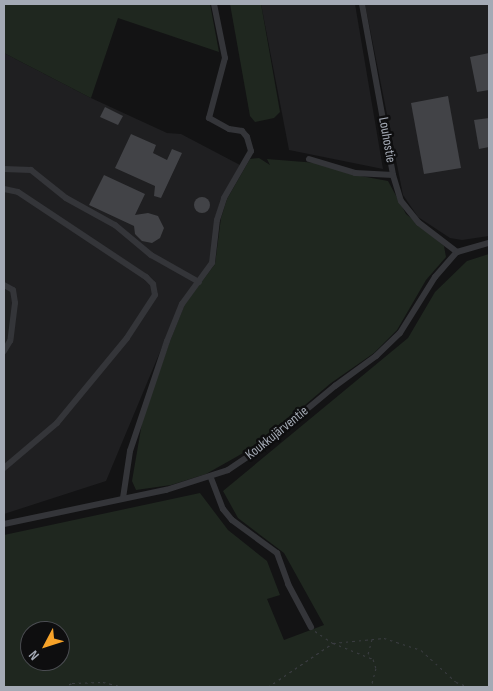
<!DOCTYPE html>
<meta charset="utf-8">
<style>
body{margin:0}
#map{position:relative;width:493px;height:691px;overflow:hidden;background:#131314;font-family:"Sofia Sans Condensed",sans-serif}
div>[style]{position:absolute}
[style*='--x']{left:calc(var(--x)*1px);top:calc(var(--y)*1px);width:calc(var(--w)*1px);rotate:calc(var(--a)*1deg)}
.built>*{inset:0;background:#1f1f21}
.green>*{inset:0;background:#1f271f}
.building>*{inset:0;background:#424347}
.round{border-radius:50%}
.path>*{height:1px;margin-top:-0.5px;transform-origin:0;background:repeating-linear-gradient(90deg,#3a3c41 0 2.5px,transparent 0 6.5px)}
.minor>*{height:6px;margin:-3px;padding:0 3px;transform-origin:3px;border-radius:3px;background:#343539}
span{translate:-50% -50%;white-space:nowrap;text-align:center;line-height:1.15;-webkit-text-stroke:5px #0e0e0f;paint-order:stroke}
.street-label{font-size:14px;color:#a4aab5}
.frame{position:absolute;inset:0;border:5px solid #a4aab5;pointer-events:none}
.north{position:absolute;left:20px;top:621px;width:50px;height:50px;box-sizing:border-box;background:#0e0e0f;border:1px solid #4a4c51;border-radius:50%;rotate:230deg;font-size:14px;font-weight:700;line-height:20px;text-align:center;color:#a4aab5}
.north::after{content:'';display:block;margin:auto;width:18px;height:22px;background:#f7a329;clip-path:polygon(50% 0,100% 100%,50% 72%,0 100%)}
</style>
<div id="map">
<div class="built">
<div style="clip-path:polygon(261px 4px,355px 4px,383px 169px,289px 150px)"></div>
<div style="clip-path:polygon(365px 4px,489px 4px,489px 236px,462px 240px,450px 238px,418px 217px,403px 195px)"></div>
<div style="clip-path:polygon(4px 53px,91px 98px,167px 133px,181px 134px,240px 165px,220px 201px,215px 219px,210px 263px,180px 304px,106px 481px,4px 514px)"></div>
</div>
<div class="green">
<div style="clip-path:polygon(4px 4px,210px 4px,219px 52px,118px 18px,91px 98px,4px 53px)"></div>
<div style="clip-path:polygon(230px 4px,261px 4px,280px 112px,274px 118px,255px 122px,250px 116px)"></div>
<div style="clip-path:polygon(259px 158px,270px 165px,267px 159px,317px 163px,350px 174px,388px 181px,406px 214px,444px 246px,446px 257px,426px 280px,397px 330px,374px 353px,331px 383px,259px 444px,206px 474px,171px 485px,136px 490px,132px 481px,143px 417px,170px 341px,185px 304px,215px 264px,221px 218px,227px 199px,250px 159px)"></div>
<div style="clip-path:polygon(evenodd,489px 254px,489px 687px,4px 687px,4px 535px,200px 493px,228px 530px,267px 561px,280px 595px,267px 599px,284px 640px,324px 625px,284px 553px,238px 518px,223px 491px,408px 338px,435px 292px,467px 261px,489px 254px,30px 631px,60px 631px,60px 661px,30px 661px,30px 631px)"></div>
</div>
<div class="building">
<div style="clip-path:polygon(489px 53px,489px 90px,477px 92px,470px 57px)"></div>
<div style="clip-path:polygon(448px 96px,461px 168px,424px 174px,411px 103px)"></div>
<div style="clip-path:polygon(105px 107px,123px 116px,118px 125px,100px 117px)"></div>
<div style="clip-path:polygon(489px 118px,489px 147px,479px 149px,474px 120px)"></div>
<div style="clip-path:polygon(131px 134px,156px 145px,153px 153px,167px 160px,172px 149px,182px 153px,161px 198px,154px 196px,155px 186px,115px 168px)"></div>
<div style="clip-path:polygon(104px 175px,145px 194px,135px 215px,148px 213px,158px 216px,164px 228px,160px 238px,152px 243px,142px 241px,135px 234px,134px 226px,89px 205px)"></div>
<div class="round" style="left:194px;top:197px;width:16px;height:16px"></div>
</div>
<div class="path">
<div style="--x:315;--y:631;--w:22;--a:34"></div>
<div style="--x:333;--y:643;--w:43;--a:21.8"></div>
<div style="--x:373;--y:659;--w:9;--a:72"></div>
<div style="--x:376;--y:668;--w:20;--a:105"></div>
<div style="--x:368;--y:654;--w:16;--a:-75"></div>
<div style="--x:63;--y:687;--w:10;--a:-24"></div>
<div style="--x:72;--y:683;--w:31;--a:-2"></div>
<div style="--x:103;--y:682;--w:21;--a:14"></div>
<div style="--x:268;--y:687;--w:78;--a:-34.1"></div>
<div style="--x:333;--y:643;--w:51;--a:-5.6"></div>
<div style="--x:384;--y:638;--w:39;--a:18"></div>
<div style="--x:421;--y:650;--w:47;--a:42.4"></div>
<div style="--x:456;--y:682;--w:14;--a:21"></div>
</div>
<div class="minor">
<div style="--x:362;--y:4;--w:174;--a:79.7"></div>
<div style="--x:393;--y:175;--w:27;--a:73"></div>
<div style="--x:401;--y:201;--w:28;--a:51"></div>
<div style="--x:419;--y:223;--w:48;--a:37.3"></div>
<div style="--x:309;--y:159;--w:48;--a:16.9"></div>
<div style="--x:355;--y:173;--w:38;--a:3"></div>
<div style="--x:4;--y:169;--w:27;--a:2"></div>
<div style="--x:31;--y:170;--w:45;--a:38.7"></div>
<div style="--x:66;--y:198;--w:56;--a:28.9"></div>
<div style="--x:115;--y:225;--w:47;--a:39.8"></div>
<div style="--x:151;--y:255;--w:55;--a:29.4"></div>
<div style="--x:4;--y:189;--w:14;--a:12"></div>
<div style="--x:18;--y:192;--w:154;--a:33.6"></div>
<div style="--x:146;--y:277;--w:10;--a:45"></div>
<div style="--x:153;--y:284;--w:11;--a:80"></div>
<div style="--x:155;--y:295;--w:51;--a:123.1"></div>
<div style="--x:127;--y:338;--w:110;--a:129.5"></div>
<div style="--x:57;--y:423;--w:70;--a:139.7"></div>
<div style="--x:4;--y:285;--w:10;--a:29"></div>
<div style="--x:13;--y:290;--w:13;--a:81"></div>
<div style="--x:15;--y:303;--w:38;--a:97"></div>
<div style="--x:10;--y:341;--w:12;--a:121"></div>
<div style="--x:211;--y:478;--w:33;--a:69"></div>
<div style="--x:223;--y:509;--w:14;--a:51"></div>
<div style="--x:232;--y:520;--w:56;--a:36.3"></div>
<div style="--x:277;--y:553;--w:33;--a:70"></div>
<div style="--x:288;--y:584;--w:49;--a:61.9"></div>
<div style="--x:123;--y:498;--w:48;--a:-81.5"></div>
<div style="--x:130;--y:451;--w:116;--a:-71.4"></div>
<div style="--x:167;--y:341;--w:40;--a:-68"></div>
<div style="--x:182;--y:304;--w:51;--a:-53.8"></div>
<div style="--x:212;--y:263;--w:43;--a:-83.4"></div>
<div style="--x:217;--y:220;--w:23;--a:-72"></div>
<div style="--x:224;--y:198;--w:54;--a:-60.1"></div>
<div style="--x:251;--y:151;--w:15;--a:-106"></div>
<div style="--x:247;--y:137;--w:8;--a:-130"></div>
<div style="--x:242;--y:131;--w:13;--a:-171"></div>
<div style="--x:229;--y:129;--w:23;--a:-151"></div>
<div style="--x:209;--y:118;--w:62;--a:-75.1"></div>
<div style="--x:225;--y:58;--w:55;--a:-101.5"></div>
<div style="--x:4;--y:524;--w:166;--a:-11.9"></div>
<div style="--x:166;--y:490;--w:65;--a:-17.9"></div>
<div style="--x:228;--y:470;--w:37;--a:-34"></div>
<div style="--x:259;--y:449;--w:99;--a:-39.7"></div>
<div style="--x:335;--y:386;--w:51;--a:-36.2"></div>
<div style="--x:376;--y:356;--w:33;--a:-44"></div>
<div style="--x:400;--y:333;--w:66;--a:-58"></div>
<div style="--x:435;--y:277;--w:33;--a:-49"></div>
<div style="--x:457;--y:252;--w:33;--a:-16"></div>
</div>
<div class="street-label">
<span style="left:387px;top:140px;rotate:80deg">Louhostie</span>
<span style="left:277px;top:433px;rotate:-39deg">Koukkujärventie</span>
</div>
<div class="frame"></div>
<div class="north">N</div>
</div>
